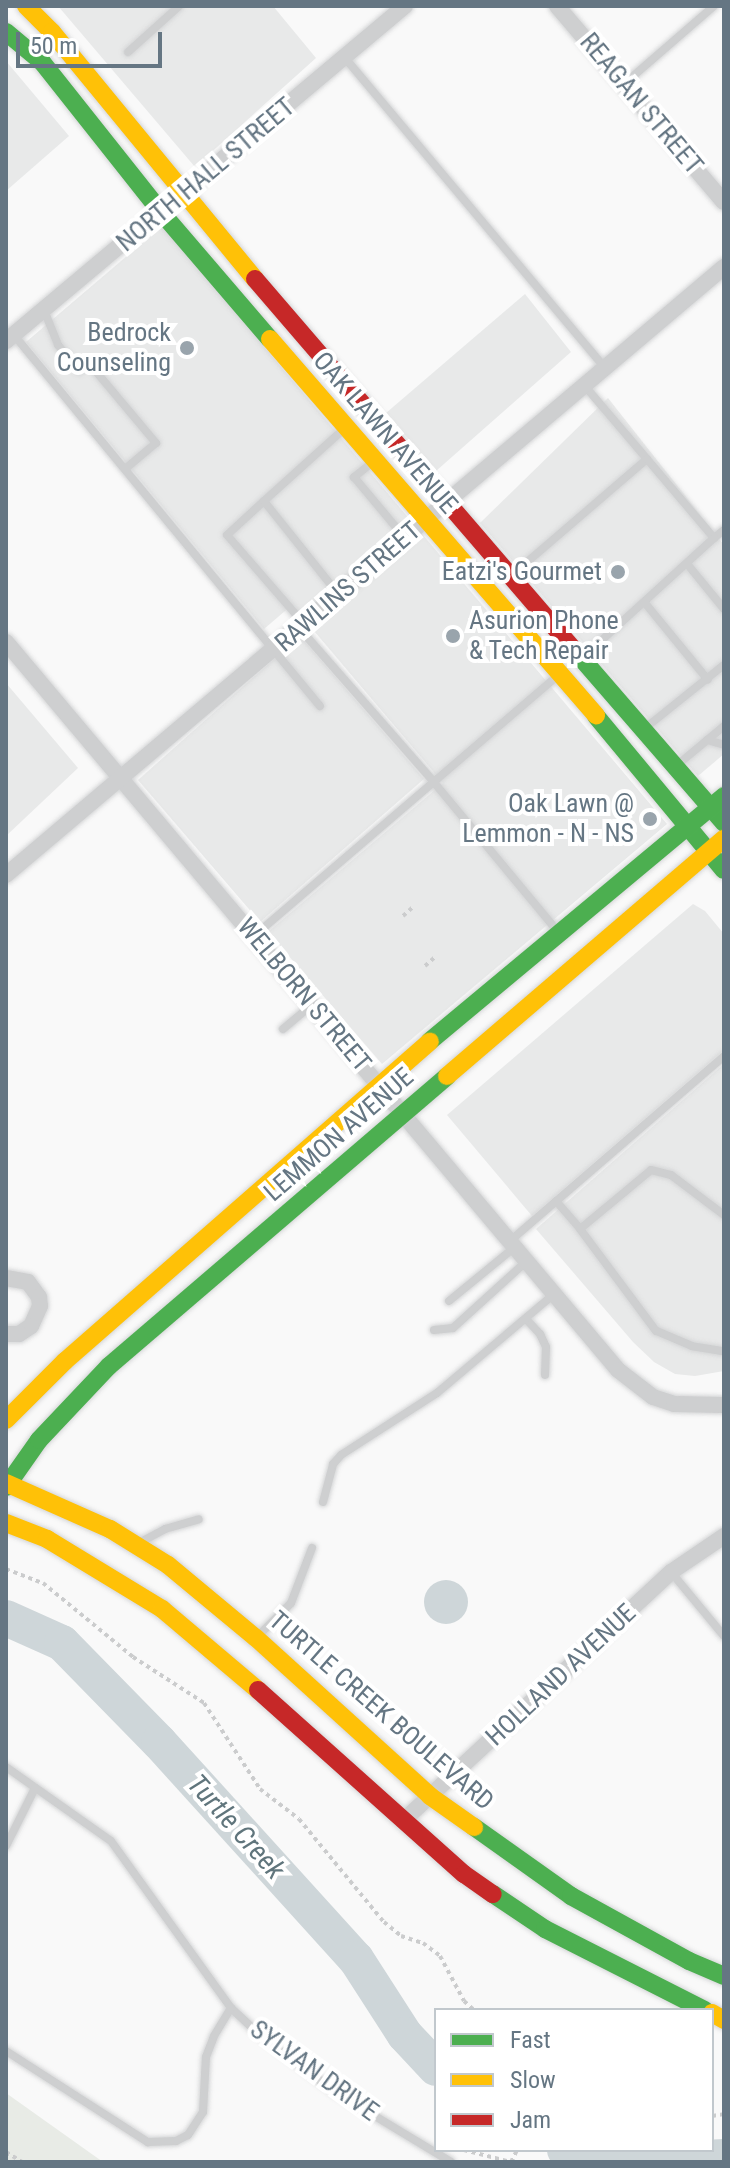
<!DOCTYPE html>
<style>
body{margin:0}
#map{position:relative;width:730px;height:2168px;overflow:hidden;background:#f9f9f9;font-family:"Roboto Condensed",sans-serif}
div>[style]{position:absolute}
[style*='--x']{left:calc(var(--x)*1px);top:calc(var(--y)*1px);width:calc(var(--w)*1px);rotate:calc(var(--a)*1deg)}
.built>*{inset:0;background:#e8e9e9}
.green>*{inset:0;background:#e8ebe6}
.water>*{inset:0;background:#ced6d9}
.round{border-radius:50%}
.river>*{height:36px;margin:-18px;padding:0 18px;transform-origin:18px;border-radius:18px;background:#ced6d9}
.path>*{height:4px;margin-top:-2px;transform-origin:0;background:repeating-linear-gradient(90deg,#cbcccd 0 4px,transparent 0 8px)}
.roads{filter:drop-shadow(0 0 2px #d5d6d7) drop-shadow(0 0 2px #d5d6d7)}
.lane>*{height:8px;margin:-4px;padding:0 4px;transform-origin:4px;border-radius:4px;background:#cecfd0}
.street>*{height:16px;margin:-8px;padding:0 8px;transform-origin:8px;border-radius:8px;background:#cecfd0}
.fast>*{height:18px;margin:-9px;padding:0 9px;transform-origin:9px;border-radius:9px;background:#4caf50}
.slow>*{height:18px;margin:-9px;padding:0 9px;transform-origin:9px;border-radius:9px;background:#ffc107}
.jam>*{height:18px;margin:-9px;padding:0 9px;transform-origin:9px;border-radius:9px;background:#c62828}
.dots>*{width:22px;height:22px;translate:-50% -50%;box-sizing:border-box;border:4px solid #fff;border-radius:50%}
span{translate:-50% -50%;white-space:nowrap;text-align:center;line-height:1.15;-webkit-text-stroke:8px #fff;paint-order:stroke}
.street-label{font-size:26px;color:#657683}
.poi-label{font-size:26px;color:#657683}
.right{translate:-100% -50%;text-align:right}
.left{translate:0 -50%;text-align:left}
.water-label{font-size:28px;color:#60757c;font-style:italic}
.frame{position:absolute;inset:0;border:8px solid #657683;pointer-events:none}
.legend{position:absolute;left:434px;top:2008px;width:280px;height:144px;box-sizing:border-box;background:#fff;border:2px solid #c1c8cd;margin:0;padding:10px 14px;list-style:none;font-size:24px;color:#657683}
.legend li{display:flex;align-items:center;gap:16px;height:40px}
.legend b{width:40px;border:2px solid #c1c8cd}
.scale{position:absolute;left:16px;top:32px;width:146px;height:36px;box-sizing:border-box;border:4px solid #657683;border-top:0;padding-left:10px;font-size:24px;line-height:28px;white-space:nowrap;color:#657683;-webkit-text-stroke:6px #fff;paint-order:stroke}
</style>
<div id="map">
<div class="built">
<div style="clip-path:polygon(58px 6px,273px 6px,316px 58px,195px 167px)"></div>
<div style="clip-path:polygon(6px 61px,69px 136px,6px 191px)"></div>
<div style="clip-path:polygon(162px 226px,667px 824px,382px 1064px,268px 932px,443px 783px,292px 605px,264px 629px,26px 342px)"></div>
<div style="clip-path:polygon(525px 294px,571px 352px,436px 471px,386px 413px)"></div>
<div style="clip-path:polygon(608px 398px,724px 545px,724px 754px,698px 776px,480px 523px)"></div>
<div style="clip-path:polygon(300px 636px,424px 779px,260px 922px,138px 780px)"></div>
<div style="clip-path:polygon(6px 683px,78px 768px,6px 836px)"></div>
<div style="clip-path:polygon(693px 904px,705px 911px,724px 934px,724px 1050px,532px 1216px,447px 1115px)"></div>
<div style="clip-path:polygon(724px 1064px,724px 1371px,695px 1376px,675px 1374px,654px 1362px,633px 1342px,536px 1229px)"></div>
</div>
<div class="green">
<div style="clip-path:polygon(6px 2093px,103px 2162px,6px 2162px)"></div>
</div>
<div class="water">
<div class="round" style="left:424px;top:1580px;width:44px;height:44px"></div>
</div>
<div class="river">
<div style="--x:6;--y:1618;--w:61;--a:24.1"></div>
<div style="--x:62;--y:1643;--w:139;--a:45.6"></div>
<div style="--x:159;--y:1742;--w:293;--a:47.8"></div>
<div style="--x:356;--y:1959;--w:90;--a:57.2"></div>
<div style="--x:405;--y:2035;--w:45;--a:46.8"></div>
<div style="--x:565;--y:2150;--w:14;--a:17"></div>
<div style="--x:578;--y:2154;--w:86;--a:4"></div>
<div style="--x:664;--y:2160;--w:60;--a:-2.9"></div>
</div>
<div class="path">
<div style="--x:403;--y:916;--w:13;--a:-42"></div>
<div style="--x:425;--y:966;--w:15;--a:-42"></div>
<div style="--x:6;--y:1569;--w:40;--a:21"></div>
<div style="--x:43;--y:1583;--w:117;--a:39.4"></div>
<div style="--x:133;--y:1657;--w:85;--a:32.9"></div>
<div style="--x:204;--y:1703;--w:103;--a:56.9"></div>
<div style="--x:260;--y:1789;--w:49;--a:37.6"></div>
<div style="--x:299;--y:1819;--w:134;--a:50.5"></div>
<div style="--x:384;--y:1922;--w:22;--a:39"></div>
<div style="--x:401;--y:1936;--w:23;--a:18"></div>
<div style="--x:423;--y:1943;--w:21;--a:37"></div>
<div style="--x:440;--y:1956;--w:51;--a:61.9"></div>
<div style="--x:464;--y:2001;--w:13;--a:42"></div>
<div style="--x:712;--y:2116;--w:12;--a:-9"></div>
<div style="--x:464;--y:2150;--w:49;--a:14.3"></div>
<div style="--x:511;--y:2162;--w:13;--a:-63"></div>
<div style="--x:6;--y:2152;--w:19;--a:32"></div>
</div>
<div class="roads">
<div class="lane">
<div style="--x:128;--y:52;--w:69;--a:-42"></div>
<div style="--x:345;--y:58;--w:405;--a:50"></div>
<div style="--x:624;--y:84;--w:119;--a:-40.9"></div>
<div style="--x:44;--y:310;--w:38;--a:68"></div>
<div style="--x:58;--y:345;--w:33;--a:50"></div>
<div style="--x:79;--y:370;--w:12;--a:-42"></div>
<div style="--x:88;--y:362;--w:106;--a:50"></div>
<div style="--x:156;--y:443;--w:39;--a:140"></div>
<div style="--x:14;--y:335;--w:481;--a:50.5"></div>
<div style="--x:584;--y:385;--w:97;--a:49.6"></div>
<div style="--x:374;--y:461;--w:26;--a:141"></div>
<div style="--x:354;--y:477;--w:80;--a:50.1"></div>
<div style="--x:264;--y:501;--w:50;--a:137.4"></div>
<div style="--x:227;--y:535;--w:118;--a:49.1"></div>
<div style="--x:714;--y:538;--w:13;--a:-39"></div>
<div style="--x:688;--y:565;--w:57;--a:50.7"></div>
<div style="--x:512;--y:575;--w:178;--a:-40.7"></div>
<div style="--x:647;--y:459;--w:104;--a:49.7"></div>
<div style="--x:714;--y:538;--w:177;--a:137.7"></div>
<div style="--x:339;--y:595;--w:120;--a:-128.6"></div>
<div style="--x:264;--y:501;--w:109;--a:-42"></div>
<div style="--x:645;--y:603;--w:99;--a:50.7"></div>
<div style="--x:300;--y:629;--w:201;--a:48.8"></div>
<div style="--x:432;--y:780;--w:197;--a:50.3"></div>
<div style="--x:644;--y:729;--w:102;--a:-38.7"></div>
<div style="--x:707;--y:740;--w:18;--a:16"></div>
<div style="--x:676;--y:766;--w:62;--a:-39.8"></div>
<div style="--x:254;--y:936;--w:401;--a:-40.6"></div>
<div style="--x:283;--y:1029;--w:38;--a:-40"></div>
<div style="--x:556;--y:1201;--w:37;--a:49"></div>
<div style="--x:510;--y:1241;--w:283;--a:-40.8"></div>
<div style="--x:449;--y:1301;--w:85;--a:-39.3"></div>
<div style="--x:526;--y:1319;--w:21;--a:47"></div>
<div style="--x:540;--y:1334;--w:14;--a:65"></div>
<div style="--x:546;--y:1347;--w:28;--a:92"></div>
<div style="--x:434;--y:1330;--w:19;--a:-6"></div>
<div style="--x:453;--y:1328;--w:100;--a:-42.2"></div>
<div style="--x:722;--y:1351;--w:30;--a:-171"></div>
<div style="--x:692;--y:1346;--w:39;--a:-157"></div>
<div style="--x:656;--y:1331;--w:127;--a:-126.7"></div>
<div style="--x:580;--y:1229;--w:92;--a:-39.7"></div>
<div style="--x:651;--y:1170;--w:21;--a:14"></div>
<div style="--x:671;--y:1175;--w:66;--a:37"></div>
<div style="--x:323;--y:1502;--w:39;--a:-75"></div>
<div style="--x:333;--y:1464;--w:12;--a:-48"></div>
<div style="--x:341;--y:1455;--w:114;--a:-32.9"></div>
<div style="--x:437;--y:1393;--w:153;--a:-40.2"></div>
<div style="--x:137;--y:1544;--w:32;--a:-28"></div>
<div style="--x:165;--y:1529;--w:35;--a:-16"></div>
<div style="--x:671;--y:1572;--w:83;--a:50.4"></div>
<div style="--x:257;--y:1637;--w:48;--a:-45"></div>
<div style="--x:291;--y:1603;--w:59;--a:-69.1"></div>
<div style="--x:6;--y:1767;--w:128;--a:35.2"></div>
<div style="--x:111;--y:1841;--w:206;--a:54.3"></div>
<div style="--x:231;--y:2008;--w:37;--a:43"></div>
<div style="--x:258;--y:2033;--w:97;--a:37.5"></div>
<div style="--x:335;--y:2092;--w:135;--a:31.1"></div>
<div style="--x:6;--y:1846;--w:65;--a:-63.4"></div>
<div style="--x:6;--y:2051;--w:169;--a:32.7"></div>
<div style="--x:148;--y:2142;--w:28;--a:-2"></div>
<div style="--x:176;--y:2141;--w:13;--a:-27"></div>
<div style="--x:188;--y:2135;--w:27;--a:-57"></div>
<div style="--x:203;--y:2112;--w:55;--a:-86.9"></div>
<div style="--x:206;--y:2057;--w:22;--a:-69"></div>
<div style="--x:214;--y:2036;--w:33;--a:-59"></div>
</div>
<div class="street">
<div style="--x:557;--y:6;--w:257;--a:49.6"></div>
<div style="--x:6;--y:341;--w:521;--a:-40.02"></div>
<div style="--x:6;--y:642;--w:951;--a:49.95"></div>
<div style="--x:618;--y:1370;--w:44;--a:37.6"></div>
<div style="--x:653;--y:1397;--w:22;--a:18"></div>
<div style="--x:674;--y:1404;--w:50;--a:1.1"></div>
<div style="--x:6;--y:875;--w:941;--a:-40.26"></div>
<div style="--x:6;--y:1278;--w:22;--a:10"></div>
<div style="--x:28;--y:1282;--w:19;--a:54"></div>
<div style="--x:39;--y:1297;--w:9;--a:84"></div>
<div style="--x:40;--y:1306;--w:22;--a:114"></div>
<div style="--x:31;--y:1326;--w:14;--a:146"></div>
<div style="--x:19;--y:1334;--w:13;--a:180"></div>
<div style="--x:403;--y:1821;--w:366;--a:-42.9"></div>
<div style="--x:671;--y:1572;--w:64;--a:-34.2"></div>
</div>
<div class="fast">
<div style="--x:6;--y:32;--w:47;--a:39.8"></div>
<div style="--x:42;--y:62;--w:191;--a:51.6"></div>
<div style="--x:161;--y:212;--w:167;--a:49.4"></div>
<div style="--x:576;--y:652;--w:226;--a:49.1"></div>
<div style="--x:596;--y:716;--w:200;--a:50.3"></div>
<div style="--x:430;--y:1041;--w:383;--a:-39.8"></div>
<div style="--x:6;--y:1487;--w:57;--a:-54.9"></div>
<div style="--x:39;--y:1440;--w:102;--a:-46.6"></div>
<div style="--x:109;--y:1366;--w:445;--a:-40.6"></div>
<div style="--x:474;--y:1827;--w:119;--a:35.4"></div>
<div style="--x:571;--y:1896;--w:135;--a:28.8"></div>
<div style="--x:689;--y:1961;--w:38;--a:23"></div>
<div style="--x:493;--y:1894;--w:63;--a:33.9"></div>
<div style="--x:545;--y:1929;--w:179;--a:26.9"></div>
</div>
<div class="slow">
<div style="--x:26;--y:6;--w:37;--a:45"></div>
<div style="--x:52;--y:32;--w:320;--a:50.6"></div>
<div style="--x:270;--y:339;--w:498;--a:49.1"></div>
<div style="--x:447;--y:1076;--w:365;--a:-40.6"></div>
<div style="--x:6;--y:1420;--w:83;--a:-45"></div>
<div style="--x:65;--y:1361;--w:485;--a:-41.2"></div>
<div style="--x:6;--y:1483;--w:114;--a:23.9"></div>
<div style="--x:110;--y:1529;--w:68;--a:31.8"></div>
<div style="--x:168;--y:1565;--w:114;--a:39.7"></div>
<div style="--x:256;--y:1638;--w:235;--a:42.2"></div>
<div style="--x:430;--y:1796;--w:54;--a:35.2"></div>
<div style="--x:6;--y:1523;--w:44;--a:21.3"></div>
<div style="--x:47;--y:1539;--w:135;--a:31.3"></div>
<div style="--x:162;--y:1609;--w:126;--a:40.2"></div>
<div style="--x:712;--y:2013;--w:14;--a:30"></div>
</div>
<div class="jam">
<div style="--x:255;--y:279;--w:492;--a:49.3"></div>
<div style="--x:258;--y:1690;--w:276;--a:41.8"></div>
<div style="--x:464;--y:1874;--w:35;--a:35"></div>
</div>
</div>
<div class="dots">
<div style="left:187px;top:348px;background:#99a4ac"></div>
<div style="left:618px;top:572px;background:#99a4ac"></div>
<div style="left:453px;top:636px;background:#99a4ac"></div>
<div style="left:650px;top:819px;background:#99a4ac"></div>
</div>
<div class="street-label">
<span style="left:641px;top:104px;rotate:50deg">REAGAN STREET</span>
<span style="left:206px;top:175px;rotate:-40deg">NORTH HALL STREET</span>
<span style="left:385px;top:433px;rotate:49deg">OAK LAWN AVENUE</span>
<span style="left:348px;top:587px;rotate:-41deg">RAWLINS STREET</span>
<span style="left:304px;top:995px;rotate:50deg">WELBORN STREET</span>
<span style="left:339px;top:1135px;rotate:-41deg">LEMMON AVENUE</span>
<span style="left:561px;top:1675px;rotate:-43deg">HOLLAND AVENUE</span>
<span style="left:381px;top:1711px;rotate:41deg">TURTLE CREEK BOULEVARD</span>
<span style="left:314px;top:2071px;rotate:36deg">SYLVAN DRIVE</span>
</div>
<div class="poi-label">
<span class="right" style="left:171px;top:348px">Bedrock<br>Counseling</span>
<span class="right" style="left:602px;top:572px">Eatzi's Gourmet</span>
<span class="left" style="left:469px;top:636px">Asurion Phone<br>&amp; Tech Repair</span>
<span class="right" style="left:634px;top:819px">Oak Lawn @<br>Lemmon - N - NS</span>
</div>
<div class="water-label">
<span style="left:236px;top:1827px;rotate:48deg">Turtle Creek</span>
</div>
<div class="frame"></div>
<ul class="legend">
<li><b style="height:10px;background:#4caf50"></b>Fast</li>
<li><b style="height:10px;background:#ffc107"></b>Slow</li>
<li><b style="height:10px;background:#c62828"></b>Jam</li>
</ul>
<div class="scale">50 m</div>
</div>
